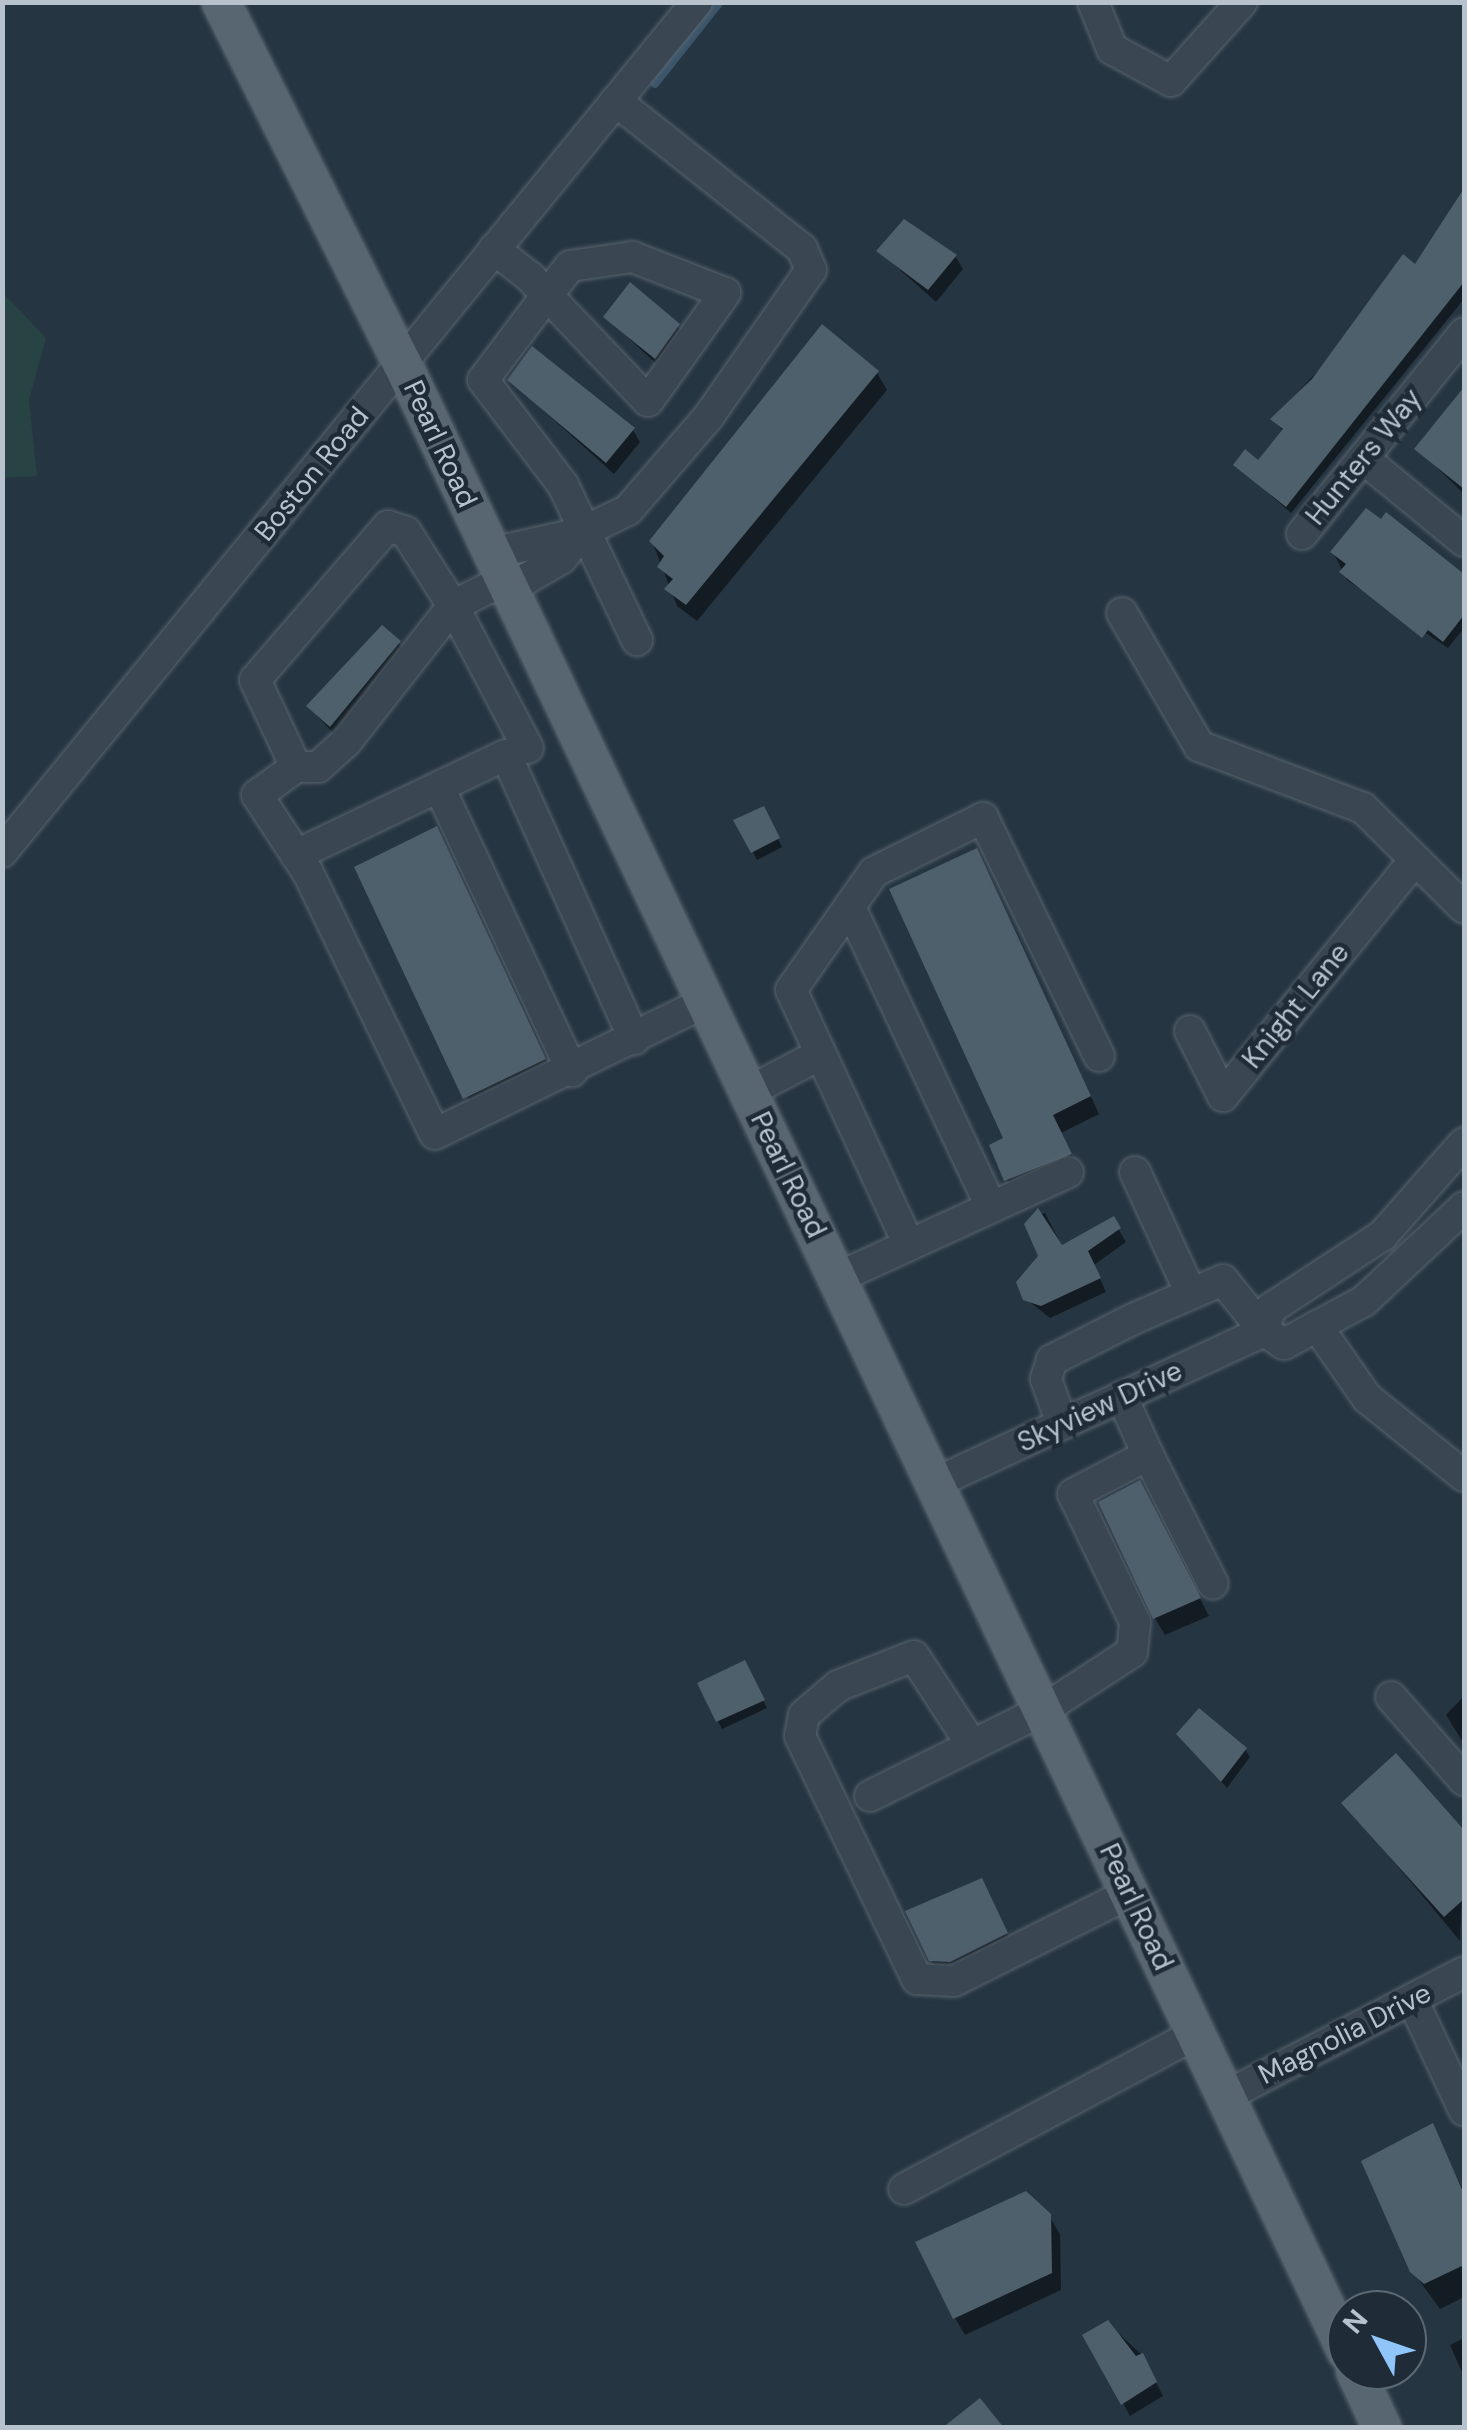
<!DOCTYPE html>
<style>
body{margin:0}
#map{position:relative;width:1467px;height:2430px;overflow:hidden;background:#263542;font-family:"DM Sans",sans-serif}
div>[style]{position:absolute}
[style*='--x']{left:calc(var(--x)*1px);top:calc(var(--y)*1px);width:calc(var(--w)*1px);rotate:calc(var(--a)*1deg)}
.green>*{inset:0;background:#284343}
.shadow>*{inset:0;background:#0007}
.stream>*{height:8px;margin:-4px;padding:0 4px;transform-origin:4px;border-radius:4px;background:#3b556b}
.building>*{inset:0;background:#4f606d}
.roads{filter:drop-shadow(0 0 2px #58656f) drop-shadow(0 0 2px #58656f)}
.minor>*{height:30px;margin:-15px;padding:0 15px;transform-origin:15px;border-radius:15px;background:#3a4752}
.major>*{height:38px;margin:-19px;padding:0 19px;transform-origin:19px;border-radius:19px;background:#586672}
span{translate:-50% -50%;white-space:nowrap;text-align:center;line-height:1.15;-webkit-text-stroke:9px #1f2c37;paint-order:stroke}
.street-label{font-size:28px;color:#b7c2cc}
.frame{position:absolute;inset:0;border:5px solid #b7c2cc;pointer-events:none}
.north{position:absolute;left:1327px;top:2290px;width:100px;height:100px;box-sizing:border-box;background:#1f2c37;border:2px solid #5c6873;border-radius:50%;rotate:310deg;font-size:28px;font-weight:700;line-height:40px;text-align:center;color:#b7c2cc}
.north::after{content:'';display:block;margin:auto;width:35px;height:45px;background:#8fc5f9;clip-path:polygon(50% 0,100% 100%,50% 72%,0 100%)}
</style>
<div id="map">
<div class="green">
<div style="clip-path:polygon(2px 292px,46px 338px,29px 400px,37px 476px,3px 478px)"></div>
</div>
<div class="shadow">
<div style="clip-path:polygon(1464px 187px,1464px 299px,1291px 513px,1236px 465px,1259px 464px,1284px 432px,1273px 419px,1415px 267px)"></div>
<div style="clip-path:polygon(879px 251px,955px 256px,963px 269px,936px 302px)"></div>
<div style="clip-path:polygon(606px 317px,678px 326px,685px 339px,663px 370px)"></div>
<div style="clip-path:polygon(877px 373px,887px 390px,697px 621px,677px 606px,652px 541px)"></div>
<div style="clip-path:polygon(510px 380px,633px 430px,640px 442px,614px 474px)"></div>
<div style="clip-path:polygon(1464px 390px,1464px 494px,1418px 449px)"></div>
<div style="clip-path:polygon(1333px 552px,1437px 555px,1464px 586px,1464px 628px,1448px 648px,1347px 580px)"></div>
<div style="clip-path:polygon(399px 643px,407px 656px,338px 738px,309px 707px)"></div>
<div style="clip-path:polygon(763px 809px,782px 847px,757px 860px,737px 821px)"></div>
<div style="clip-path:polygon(445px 846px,554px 1077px,476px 1115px,357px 868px)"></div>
<div style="clip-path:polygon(986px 868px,1099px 1114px,1061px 1133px,1080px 1172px,1017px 1197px,1007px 1179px)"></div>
<div style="clip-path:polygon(1045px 1213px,1063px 1248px,1113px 1220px,1126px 1242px,1094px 1265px,1106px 1292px,1050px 1318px,1026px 1299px,1041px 1256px,1030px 1217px)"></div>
<div style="clip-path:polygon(1149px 1501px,1209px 1616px,1165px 1635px,1155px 1618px)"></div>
<div style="clip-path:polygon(744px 1663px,767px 1708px,722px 1729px,718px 1721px)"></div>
<div style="clip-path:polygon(1464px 1696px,1464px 1744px,1446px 1715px)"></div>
<div style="clip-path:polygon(1179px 1735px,1245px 1749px,1250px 1757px,1227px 1788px)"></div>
<div style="clip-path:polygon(1396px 1757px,1464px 1834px,1460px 1941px,1345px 1803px)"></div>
<div style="clip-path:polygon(989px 1893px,1013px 1946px,939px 1973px,931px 1960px)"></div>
<div style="clip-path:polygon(1432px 2126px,1464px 2192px,1464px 2297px,1440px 2309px,1413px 2272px)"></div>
<div style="clip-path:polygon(1049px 2216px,1060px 2234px,1061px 2290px,965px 2335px,955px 2318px)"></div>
<div style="clip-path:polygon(1107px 2323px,1141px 2354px,1163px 2396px,1130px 2416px,1086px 2336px)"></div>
<div style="clip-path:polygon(1464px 2338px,1464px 2377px,1450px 2345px)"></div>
</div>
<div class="stream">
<div style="--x:655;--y:84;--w:105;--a:-51.6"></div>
</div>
<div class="building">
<div style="clip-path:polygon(1464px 188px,1464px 282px,1286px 507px,1233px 465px,1245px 449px,1258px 460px,1283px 429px,1270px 419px,1312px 379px,1403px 254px,1415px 264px)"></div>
<div style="clip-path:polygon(904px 219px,957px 255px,928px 290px,876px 251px)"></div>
<div style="clip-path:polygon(630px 282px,680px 324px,655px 359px,603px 317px)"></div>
<div style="clip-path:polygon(822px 324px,879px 371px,686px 605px,664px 589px,673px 579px,657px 567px,664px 556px,649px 541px)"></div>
<div style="clip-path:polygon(532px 346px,635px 428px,606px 463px,507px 380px)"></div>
<div style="clip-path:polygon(1464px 387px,1464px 489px,1414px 449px)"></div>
<div style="clip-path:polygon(1366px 508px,1381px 519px,1386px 512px,1464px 574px,1464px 615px,1443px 642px,1428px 630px,1422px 638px,1339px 572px,1346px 564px,1330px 552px)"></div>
<div style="clip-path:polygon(382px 625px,401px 641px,330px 727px,306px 706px)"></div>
<div style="clip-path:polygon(764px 806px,780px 838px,751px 853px,733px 820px)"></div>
<div style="clip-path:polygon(437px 826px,546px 1059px,463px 1099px,354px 867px)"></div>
<div style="clip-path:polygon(977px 848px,1091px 1096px,1053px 1115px,1072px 1154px,1004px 1181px,989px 1145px,1003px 1138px,889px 889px)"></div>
<div style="clip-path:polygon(1038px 1208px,1062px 1245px,1114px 1216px,1121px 1228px,1088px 1251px,1101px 1278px,1041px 1306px,1023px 1300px,1016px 1282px,1038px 1256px,1024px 1224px)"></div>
<div style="clip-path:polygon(1140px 1480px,1201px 1598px,1153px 1619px,1098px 1502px)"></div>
<div style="clip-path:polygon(745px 1660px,765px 1700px,716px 1722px,697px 1683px)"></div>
<div style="clip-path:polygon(1199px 1708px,1247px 1748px,1221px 1782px,1176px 1734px)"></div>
<div style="clip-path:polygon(1396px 1753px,1464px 1830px,1464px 1899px,1444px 1917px,1341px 1803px)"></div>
<div style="clip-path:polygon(982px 1878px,1008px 1933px,950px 1962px,929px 1961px,905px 1911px)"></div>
<div style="clip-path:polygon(1433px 2123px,1464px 2194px,1464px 2265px,1424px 2284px,1410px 2272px,1361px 2161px)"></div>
<div style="clip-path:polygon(1026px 2191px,1051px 2214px,1052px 2273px,953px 2319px,915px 2242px)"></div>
<div style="clip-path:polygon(1108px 2320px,1136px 2356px,1143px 2353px,1157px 2382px,1121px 2405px,1082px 2335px)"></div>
<div style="clip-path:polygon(980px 2398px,1004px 2428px,942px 2428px)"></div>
</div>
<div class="roads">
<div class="minor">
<div style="--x:1093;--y:2;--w:51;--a:68"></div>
<div style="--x:1112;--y:49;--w:67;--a:28.5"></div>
<div style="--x:1171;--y:81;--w:106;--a:-48.1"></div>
<div style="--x:494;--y:249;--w:46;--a:37.9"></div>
<div style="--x:530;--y:277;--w:25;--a:47"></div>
<div style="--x:547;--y:295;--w:146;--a:46.4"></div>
<div style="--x:648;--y:401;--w:133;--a:-54.5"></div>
<div style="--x:725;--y:293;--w:100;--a:-158.8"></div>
<div style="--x:632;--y:257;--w:63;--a:171.7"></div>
<div style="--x:570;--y:266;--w:37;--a:128"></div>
<div style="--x:547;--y:295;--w:106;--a:127"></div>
<div style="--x:483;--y:380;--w:132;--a:52.7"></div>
<div style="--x:563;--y:485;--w:172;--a:64.5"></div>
<div style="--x:1364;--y:459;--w:129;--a:39.4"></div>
<div style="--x:1302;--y:534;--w:258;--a:-51.1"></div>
<div style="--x:492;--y:553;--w:91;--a:-12.7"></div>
<div style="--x:581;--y:533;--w:52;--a:-26.1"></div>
<div style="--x:628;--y:510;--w:124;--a:-49.2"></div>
<div style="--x:709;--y:416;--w:178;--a:-55.1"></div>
<div style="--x:811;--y:270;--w:23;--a:-113"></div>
<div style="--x:802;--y:249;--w:238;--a:-141.5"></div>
<div style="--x:509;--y:589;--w:61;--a:-30.3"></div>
<div style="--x:562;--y:558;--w:31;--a:-53"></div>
<div style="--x:1122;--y:613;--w:154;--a:59.9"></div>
<div style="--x:1199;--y:746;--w:175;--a:20.7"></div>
<div style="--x:1363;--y:808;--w:142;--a:44.7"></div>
<div style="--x:528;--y:748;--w:161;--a:-117.8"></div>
<div style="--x:453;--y:606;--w:88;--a:-122.4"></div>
<div style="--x:406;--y:532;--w:19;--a:-162"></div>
<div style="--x:388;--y:526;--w:203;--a:130.8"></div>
<div style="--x:255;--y:680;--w:96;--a:64.8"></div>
<div style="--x:296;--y:767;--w:48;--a:144.3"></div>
<div style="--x:257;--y:795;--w:93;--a:56.8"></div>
<div style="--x:308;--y:873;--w:290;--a:64.1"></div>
<div style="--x:435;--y:1134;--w:299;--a:-26"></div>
<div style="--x:296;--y:767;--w:22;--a:0"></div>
<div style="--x:318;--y:767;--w:38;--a:-42"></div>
<div style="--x:346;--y:742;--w:173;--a:-51.8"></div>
<div style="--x:453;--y:606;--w:57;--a:-27"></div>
<div style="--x:439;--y:787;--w:314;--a:64.9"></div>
<div style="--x:2;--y:852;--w:1098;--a:-50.73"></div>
<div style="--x:296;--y:855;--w:233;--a:-25.5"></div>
<div style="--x:506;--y:755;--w:312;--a:65.7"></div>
<div style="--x:850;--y:907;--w:331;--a:64.8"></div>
<div style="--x:1190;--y:1031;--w:73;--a:63.1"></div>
<div style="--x:1223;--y:1096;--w:304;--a:-50.9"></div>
<div style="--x:748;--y:1092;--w:82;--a:-27.5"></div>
<div style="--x:1464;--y:1143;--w:123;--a:131.4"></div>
<div style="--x:1383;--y:1235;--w:135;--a:146.8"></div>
<div style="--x:1270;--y:1309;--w:23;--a:105"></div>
<div style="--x:1264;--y:1331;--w:24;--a:33"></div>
<div style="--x:1284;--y:1344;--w:91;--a:-28.3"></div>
<div style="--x:1364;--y:1301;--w:137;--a:-43.2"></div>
<div style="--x:1135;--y:1172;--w:134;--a:65.3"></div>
<div style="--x:909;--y:1245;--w:281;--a:-114.8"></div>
<div style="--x:791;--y:990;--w:144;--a:-54.9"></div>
<div style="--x:874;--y:872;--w:122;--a:-26.4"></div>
<div style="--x:983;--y:818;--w:265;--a:64"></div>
<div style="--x:837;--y:1278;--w:254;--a:-24.6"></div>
<div style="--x:1317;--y:1326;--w:88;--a:55.2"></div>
<div style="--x:1367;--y:1398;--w:124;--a:38.8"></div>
<div style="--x:1148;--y:1455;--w:144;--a:63.3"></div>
<div style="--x:935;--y:1483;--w:140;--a:-24.9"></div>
<div style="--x:1062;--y:1424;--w:66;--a:-24.2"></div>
<div style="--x:1122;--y:1397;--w:157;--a:-24.9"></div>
<div style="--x:1264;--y:1331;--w:65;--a:-128.8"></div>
<div style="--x:1223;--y:1280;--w:98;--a:156.6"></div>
<div style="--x:1133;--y:1319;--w:91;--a:153.2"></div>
<div style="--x:1052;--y:1360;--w:20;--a:108"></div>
<div style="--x:1046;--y:1379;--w:48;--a:70.4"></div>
<div style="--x:1391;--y:1697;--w:111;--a:48.7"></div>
<div style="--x:972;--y:1745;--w:106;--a:-123.1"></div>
<div style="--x:914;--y:1656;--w:82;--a:158.5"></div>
<div style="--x:838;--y:1686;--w:45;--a:139.5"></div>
<div style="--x:804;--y:1715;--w:21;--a:101"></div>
<div style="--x:800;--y:1736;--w:270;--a:64.3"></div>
<div style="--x:917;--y:1979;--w:37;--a:3"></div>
<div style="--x:954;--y:1981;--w:197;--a:-26.6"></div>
<div style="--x:870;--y:1796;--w:193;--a:-26.4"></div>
<div style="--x:1043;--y:1710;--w:106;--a:-33.1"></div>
<div style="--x:1132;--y:1652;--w:30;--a:-84"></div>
<div style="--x:1135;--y:1622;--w:142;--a:-115.8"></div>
<div style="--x:1073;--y:1494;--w:85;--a:-27.5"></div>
<div style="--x:1148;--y:1455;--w:64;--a:-114.1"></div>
<div style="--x:1412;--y:1999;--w:123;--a:64.9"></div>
<div style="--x:1226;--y:2096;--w:268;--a:-27.5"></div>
<div style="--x:904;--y:2189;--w:331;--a:-28"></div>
</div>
<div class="major">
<div style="--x:221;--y:2;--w:404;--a:63.4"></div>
<div style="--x:402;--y:363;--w:2202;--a:64.59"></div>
<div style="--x:1355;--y:2370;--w:64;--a:65"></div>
</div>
</div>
<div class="street-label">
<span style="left:440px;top:444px;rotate:65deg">Pearl Road</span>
<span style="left:1364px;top:457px;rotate:-51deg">Hunters Way</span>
<span style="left:312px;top:474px;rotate:-51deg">Boston Road</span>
<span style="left:1296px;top:1006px;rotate:-51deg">Knight Lane</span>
<span style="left:788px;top:1175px;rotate:64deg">Pearl Road</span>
<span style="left:1100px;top:1407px;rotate:-25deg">Skyview Drive</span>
<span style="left:1136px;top:1907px;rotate:65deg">Pearl Road</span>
<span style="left:1345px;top:2034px;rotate:-27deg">Magnolia Drive</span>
</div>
<div class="frame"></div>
<div class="north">N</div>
</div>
